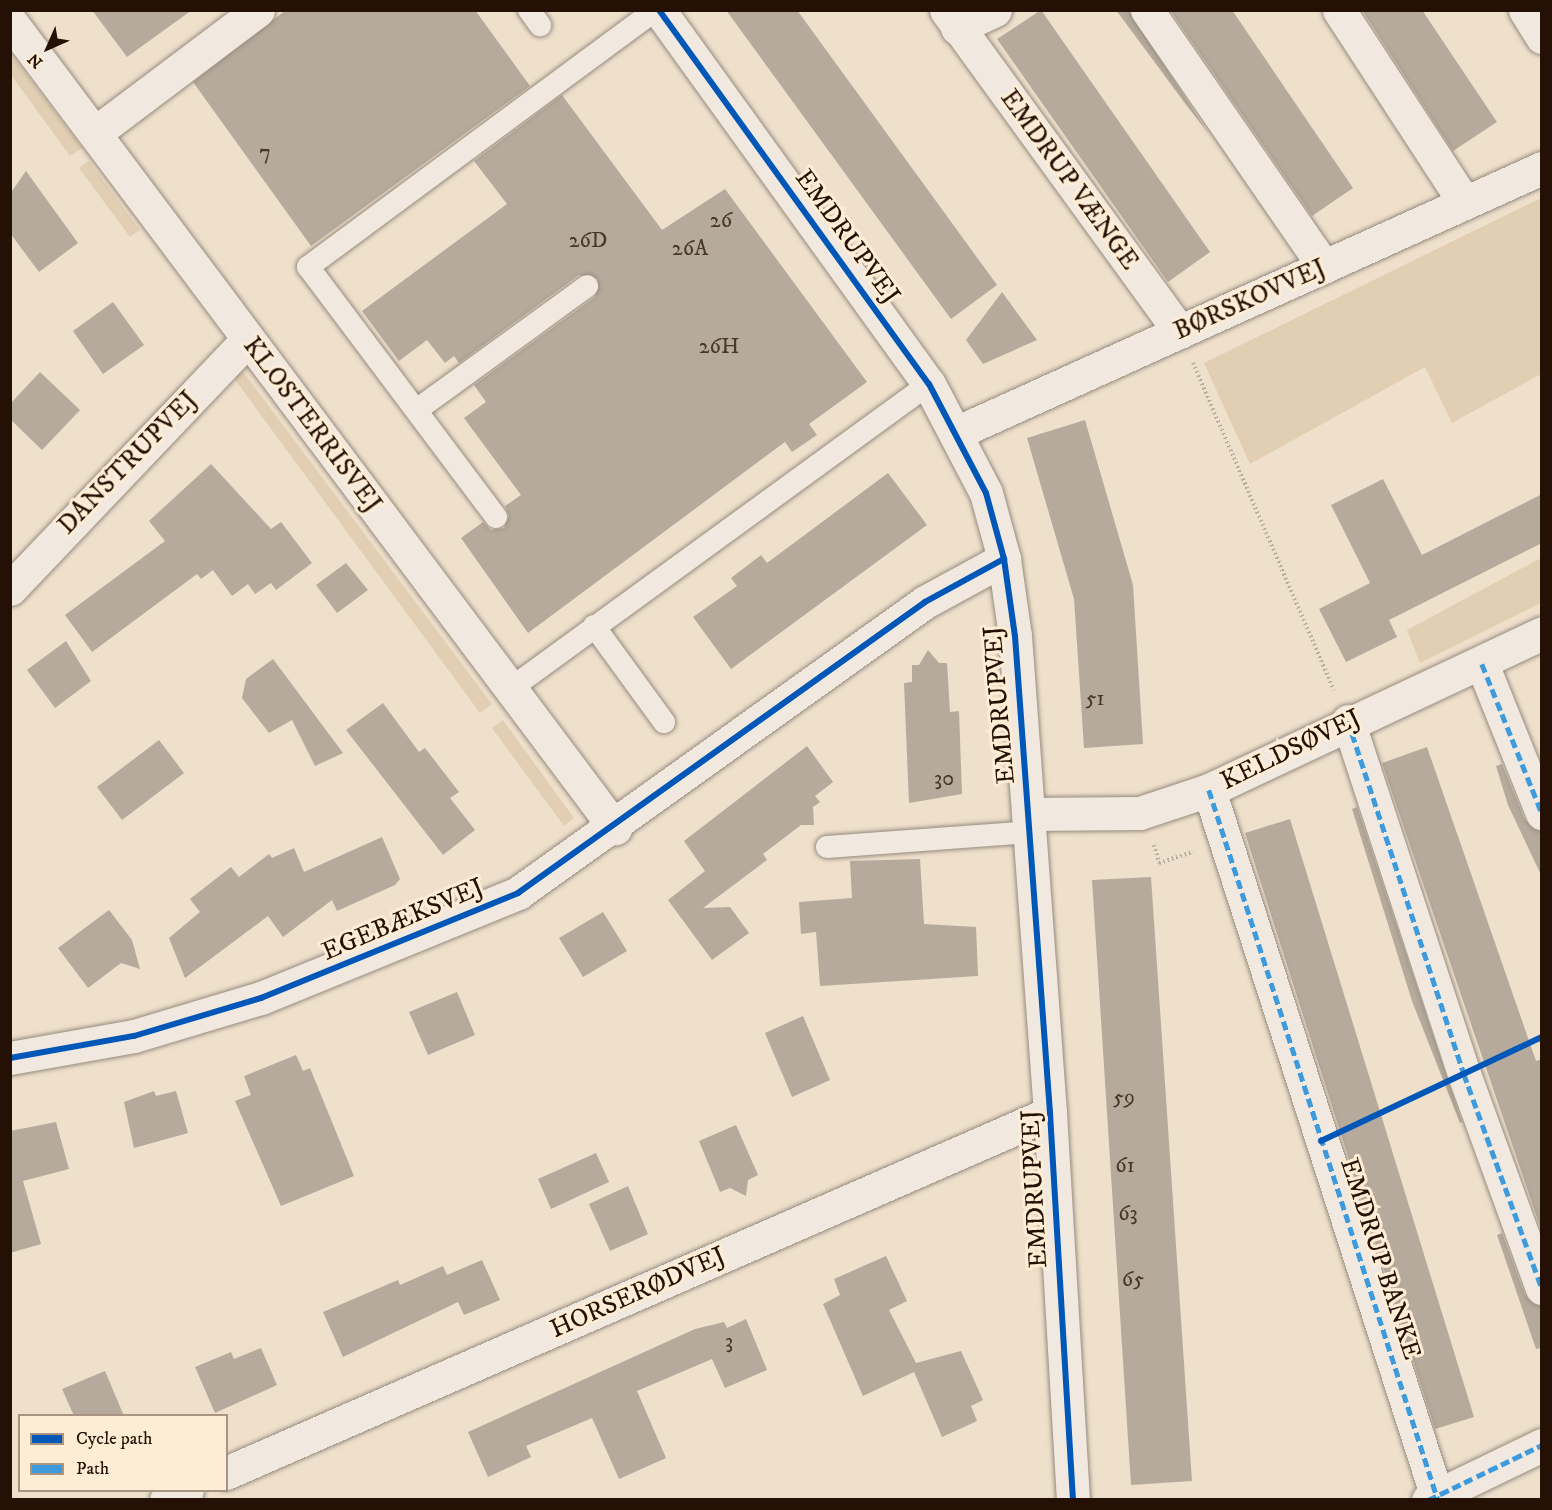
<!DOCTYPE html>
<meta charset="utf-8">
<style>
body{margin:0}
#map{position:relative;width:1552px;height:1510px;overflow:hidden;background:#efe0cc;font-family:"IM FELL DW Pica",serif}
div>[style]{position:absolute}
.green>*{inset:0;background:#e2ceb3}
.building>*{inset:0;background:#b5aa9c}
.path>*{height:4px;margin-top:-2px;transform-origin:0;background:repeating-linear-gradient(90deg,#b3a99e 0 1.5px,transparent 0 4.5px)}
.roads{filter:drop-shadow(0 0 2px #968b7e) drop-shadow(0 0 2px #968b7e)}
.lane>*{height:22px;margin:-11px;padding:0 11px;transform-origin:11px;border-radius:11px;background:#f1e9df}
.street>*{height:33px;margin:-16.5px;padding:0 16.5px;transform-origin:16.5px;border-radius:16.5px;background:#f1e9df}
.secondary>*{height:33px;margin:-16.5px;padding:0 16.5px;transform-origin:16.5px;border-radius:16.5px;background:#f1e9df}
.quiet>*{height:4.5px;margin-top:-2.25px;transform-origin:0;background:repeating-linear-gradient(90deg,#3c9add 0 9px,transparent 0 13.5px)}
.cycleway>*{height:6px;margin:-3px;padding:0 3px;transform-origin:3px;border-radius:3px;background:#0057b8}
span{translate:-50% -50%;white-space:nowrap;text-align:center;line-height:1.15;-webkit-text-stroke:6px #feedd5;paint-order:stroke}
.number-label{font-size:22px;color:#48362a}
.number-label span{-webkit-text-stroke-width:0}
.street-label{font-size:26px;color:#241004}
.frame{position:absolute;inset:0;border:12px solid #241004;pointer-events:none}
.legend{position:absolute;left:18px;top:1414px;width:210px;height:78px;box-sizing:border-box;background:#feedd5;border:2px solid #a79581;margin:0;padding:8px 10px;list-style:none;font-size:18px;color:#241004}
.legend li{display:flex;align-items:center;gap:12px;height:30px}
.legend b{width:30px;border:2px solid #a79581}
.north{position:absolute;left:18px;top:18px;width:60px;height:60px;-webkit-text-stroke:4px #feedd5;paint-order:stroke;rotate:225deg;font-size:16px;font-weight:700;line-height:24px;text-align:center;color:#241004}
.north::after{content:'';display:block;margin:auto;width:21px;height:27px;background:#241004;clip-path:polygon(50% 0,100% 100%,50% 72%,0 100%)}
</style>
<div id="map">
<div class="green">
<div style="clip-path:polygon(10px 53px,82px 148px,70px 156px,11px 75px)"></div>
<div style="clip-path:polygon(89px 161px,140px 230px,130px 237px,79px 168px)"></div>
<div style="clip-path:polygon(1541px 198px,1541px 374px,1452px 423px,1425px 367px,1250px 464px,1204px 363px)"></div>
<div style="clip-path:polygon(230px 373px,244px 373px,492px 704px,480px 713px)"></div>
<div style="clip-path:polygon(1541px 558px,1541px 603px,1420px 663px,1407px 630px)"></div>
<div style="clip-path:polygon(503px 720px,574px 818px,564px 826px,492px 728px)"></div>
</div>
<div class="building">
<div style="clip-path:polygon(92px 10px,192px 10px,127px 57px)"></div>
<div style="clip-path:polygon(286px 10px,475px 10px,530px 86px,311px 246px,193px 82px)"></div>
<div style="clip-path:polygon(726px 10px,797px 10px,997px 285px,951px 319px)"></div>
<div style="clip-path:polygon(1041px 10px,1210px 252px,1168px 282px,997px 39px)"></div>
<div style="clip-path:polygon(1116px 10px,1128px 10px,1209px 134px,1184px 102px)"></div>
<div style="clip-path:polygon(1170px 10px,1232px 10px,1353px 188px,1312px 216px)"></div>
<div style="clip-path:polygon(1362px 10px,1422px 10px,1497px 122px,1453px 151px)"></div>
<div style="clip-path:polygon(562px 95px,662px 230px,725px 189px,867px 382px,809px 424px,817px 435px,792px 452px,785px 442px,528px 633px,461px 538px,483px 522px,491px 530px,504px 528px,509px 516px,505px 506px,521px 495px,464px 418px,486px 402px,474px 385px,595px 297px,598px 279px,579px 275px,459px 363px,454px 356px,445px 363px,427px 340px,399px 361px,362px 311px,507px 204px,474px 161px)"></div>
<div style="clip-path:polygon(26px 171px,78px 243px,39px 272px,10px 233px,10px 194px)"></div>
<div style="clip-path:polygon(1002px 292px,1037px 340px,983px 364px,966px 340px)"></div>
<div style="clip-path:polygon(113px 302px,144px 345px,103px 374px,73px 331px)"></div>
<div style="clip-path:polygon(40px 372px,80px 410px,42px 450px,10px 419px,10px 404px)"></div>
<div style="clip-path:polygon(1085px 420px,1133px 585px,1143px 744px,1084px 748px,1074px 599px,1027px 438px)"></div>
<div style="clip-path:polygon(211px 464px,271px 529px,281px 522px,312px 563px,276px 590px,271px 583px,255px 594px,248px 584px,232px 596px,213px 570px,201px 579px,197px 574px,92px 652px,65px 615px,165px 541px,149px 521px)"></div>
<div style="clip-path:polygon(888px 473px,927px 525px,731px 669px,693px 617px,737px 586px,731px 578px,761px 555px,767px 563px)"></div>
<div style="clip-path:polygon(1383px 479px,1422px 555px,1542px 494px,1542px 543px,1389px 620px,1397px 637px,1346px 662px,1319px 609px,1370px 583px,1331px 505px)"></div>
<div style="clip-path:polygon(346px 563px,368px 590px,337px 613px,316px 585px)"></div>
<div style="clip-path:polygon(66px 641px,91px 681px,55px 708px,27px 670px)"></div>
<div style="clip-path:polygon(928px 650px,939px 663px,947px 663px,950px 712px,959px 711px,962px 794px,909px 803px,904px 683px,912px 682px,912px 665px,919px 665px)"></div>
<div style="clip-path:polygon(273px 659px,288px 679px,343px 753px,315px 766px,292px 720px,269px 733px,242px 698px,246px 679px)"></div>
<div style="clip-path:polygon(383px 703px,419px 752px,425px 748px,459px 792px,450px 798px,475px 830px,443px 855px,346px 730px)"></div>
<div style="clip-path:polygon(159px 740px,184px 773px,122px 820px,97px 787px)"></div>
<div style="clip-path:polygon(807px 746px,833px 782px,815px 796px,820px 802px,813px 807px,814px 825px,801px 825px,763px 854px,767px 860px,703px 908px,730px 907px,749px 933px,712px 960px,668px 900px,705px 871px,684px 841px)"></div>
<div style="clip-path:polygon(1427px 747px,1536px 1061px,1542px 1059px,1542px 1232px,1382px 763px)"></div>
<div style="clip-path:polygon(1502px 764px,1525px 820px,1542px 831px,1542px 877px,1508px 805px,1496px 766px)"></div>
<div style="clip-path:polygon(1357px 807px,1462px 1122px,1460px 1123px,1412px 1001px,1352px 809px)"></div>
<div style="clip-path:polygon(1290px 819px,1474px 1417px,1435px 1429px,1245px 833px)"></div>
<div style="clip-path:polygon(382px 837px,400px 879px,395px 885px,337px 911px,332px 900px,283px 937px,268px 916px,185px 978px,169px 938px,200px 912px,190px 899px,231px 867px,239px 877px,269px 854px,272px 858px,294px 848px,304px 872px)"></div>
<div style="clip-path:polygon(920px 859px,924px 924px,976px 927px,978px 976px,820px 986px,816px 932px,801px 934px,799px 902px,852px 898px,850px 861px)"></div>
<div style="clip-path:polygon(1151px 877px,1192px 1481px,1131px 1485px,1092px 880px)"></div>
<div style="clip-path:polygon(109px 910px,132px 940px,140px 969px,121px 963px,88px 988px,58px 948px)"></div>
<div style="clip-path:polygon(603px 912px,627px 951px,583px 977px,559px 938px)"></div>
<div style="clip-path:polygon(457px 992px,475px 1035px,428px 1055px,409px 1012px)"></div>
<div style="clip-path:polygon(803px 1016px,830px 1080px,792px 1097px,765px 1033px)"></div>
<div style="clip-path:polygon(296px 1055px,303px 1071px,310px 1068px,354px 1176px,281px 1206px,235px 1101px,251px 1095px,244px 1076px)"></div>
<div style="clip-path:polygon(154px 1091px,156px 1096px,176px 1091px,188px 1133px,134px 1148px,124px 1102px)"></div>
<div style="clip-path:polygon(56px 1122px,69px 1169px,23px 1181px,41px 1244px,10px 1253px,10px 1131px)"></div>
<div style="clip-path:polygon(736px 1125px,758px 1175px,748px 1180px,746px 1196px,730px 1188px,720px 1192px,699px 1141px)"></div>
<div style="clip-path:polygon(596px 1153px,609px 1182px,551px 1209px,538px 1179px)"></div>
<div style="clip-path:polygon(628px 1186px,648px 1234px,610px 1251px,589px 1204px)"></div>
<div style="clip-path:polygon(1502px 1233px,1525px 1295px,1542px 1306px,1542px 1348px,1536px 1349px,1497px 1235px)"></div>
<div style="clip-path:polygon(886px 1256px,907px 1301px,889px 1310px,916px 1363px,961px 1351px,983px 1400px,971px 1406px,977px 1421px,942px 1437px,914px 1372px,863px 1396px,823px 1304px,840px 1295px,834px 1279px)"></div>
<div style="clip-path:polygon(482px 1260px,500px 1300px,464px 1315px,458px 1302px,343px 1357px,323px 1312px,398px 1280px,400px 1285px,443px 1266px,447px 1275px)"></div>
<div style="clip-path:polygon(746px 1319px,767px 1370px,725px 1388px,712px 1359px,637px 1391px,666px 1458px,619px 1479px,592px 1418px,526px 1446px,531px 1457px,488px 1477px,468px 1432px,695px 1329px,724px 1322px,727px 1328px)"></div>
<div style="clip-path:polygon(261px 1348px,277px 1385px,215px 1413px,195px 1367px,231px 1352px,234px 1359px)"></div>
<div style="clip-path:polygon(105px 1371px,124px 1416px,74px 1416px,62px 1389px)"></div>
</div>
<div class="path">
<div style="left:1193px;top:363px;width:356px;rotate:66.7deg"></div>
<div style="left:1154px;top:845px;width:19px;rotate:74deg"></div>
<div style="left:1159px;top:863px;width:36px;rotate:-18deg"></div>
</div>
<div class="roads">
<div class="lane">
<div style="left:529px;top:10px;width:19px;rotate:54deg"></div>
<div style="left:418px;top:409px;width:209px;rotate:-36deg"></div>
<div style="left:496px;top:517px;width:313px;rotate:-126.9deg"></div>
<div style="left:308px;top:267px;width:432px;rotate:-36.5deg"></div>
<div style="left:594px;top:626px;width:119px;rotate:53.9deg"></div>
<div style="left:510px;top:689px;width:518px;rotate:-36.05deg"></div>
<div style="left:827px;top:847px;width:203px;rotate:-4.2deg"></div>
</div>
<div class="street">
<div style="left:946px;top:10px;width:398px;rotate:54deg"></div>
<div style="left:1147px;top:10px;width:312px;rotate:55.4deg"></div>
<div style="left:1339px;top:10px;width:229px;rotate:56.9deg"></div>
<div style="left:1525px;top:10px;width:32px;rotate:58deg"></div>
<div style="left:10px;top:21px;width:1009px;rotate:53.14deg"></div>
<div style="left:957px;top:28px;width:42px;rotate:-25.3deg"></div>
<div style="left:95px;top:133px;width:204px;rotate:-37deg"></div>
<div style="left:958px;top:432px;width:641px;rotate:-24.33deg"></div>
<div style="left:10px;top:589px;width:345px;rotate:-46.4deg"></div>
<div style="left:1482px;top:664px;width:161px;rotate:68.1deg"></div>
<div style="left:1348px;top:721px;width:372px;rotate:71.8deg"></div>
<div style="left:1464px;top:1074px;width:228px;rotate:70deg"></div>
<div style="left:1209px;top:790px;width:746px;rotate:72.12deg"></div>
<div style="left:1028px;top:814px;width:112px;rotate:-0.5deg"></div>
<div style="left:1140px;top:813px;width:73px;rotate:-18.4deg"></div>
<div style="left:1209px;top:790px;width:368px;rotate:-25.2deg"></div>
<div style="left:10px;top:1058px;width:126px;rotate:-10.1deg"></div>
<div style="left:134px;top:1036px;width:133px;rotate:-16.7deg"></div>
<div style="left:261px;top:998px;width:278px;rotate:-22.2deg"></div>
<div style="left:518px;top:893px;width:500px;rotate:-35.56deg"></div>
<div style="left:925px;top:602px;width:90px;rotate:-28.6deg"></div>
<div style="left:226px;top:1473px;width:899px;rotate:-23.6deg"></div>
<div style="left:166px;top:1500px;width:23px;rotate:-25deg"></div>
<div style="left:1428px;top:1500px;width:127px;rotate:-25.8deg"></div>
</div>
<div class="secondary">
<div style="left:659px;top:10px;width:461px;rotate:54.2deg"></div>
<div style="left:929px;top:384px;width:123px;rotate:62.4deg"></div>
<div style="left:986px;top:493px;width:68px;rotate:74.7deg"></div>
<div style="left:1004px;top:559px;width:78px;rotate:81.9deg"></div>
<div style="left:1015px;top:636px;width:478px;rotate:85.8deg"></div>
<div style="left:1050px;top:1113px;width:388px;rotate:86.6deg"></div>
</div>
</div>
<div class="quiet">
<div style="left:1482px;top:664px;width:161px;rotate:68.1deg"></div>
<div style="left:1348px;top:721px;width:372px;rotate:71.8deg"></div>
<div style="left:1464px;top:1074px;width:228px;rotate:70deg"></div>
<div style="left:1209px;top:790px;width:746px;rotate:72.12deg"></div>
<div style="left:1428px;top:1500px;width:127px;rotate:-25.8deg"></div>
</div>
<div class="cycleway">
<div style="left:659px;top:10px;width:461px;rotate:54.2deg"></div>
<div style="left:929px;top:384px;width:123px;rotate:62.4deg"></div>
<div style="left:986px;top:493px;width:68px;rotate:74.7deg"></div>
<div style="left:1004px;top:559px;width:78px;rotate:81.9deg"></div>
<div style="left:1015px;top:636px;width:478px;rotate:85.8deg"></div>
<div style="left:1050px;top:1113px;width:388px;rotate:86.6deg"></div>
<div style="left:10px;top:1058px;width:126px;rotate:-10.1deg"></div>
<div style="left:134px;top:1036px;width:133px;rotate:-16.7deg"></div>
<div style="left:261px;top:998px;width:278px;rotate:-22.2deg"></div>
<div style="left:518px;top:893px;width:500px;rotate:-35.56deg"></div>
<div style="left:925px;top:602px;width:90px;rotate:-28.6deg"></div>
<div style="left:1321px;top:1141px;width:244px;rotate:-25.2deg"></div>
</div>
<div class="number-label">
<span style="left:265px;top:153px">7</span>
<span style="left:721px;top:221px">26</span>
<span style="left:588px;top:241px">26D</span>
<span style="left:690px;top:249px">26A</span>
<span style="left:719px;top:347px">26H</span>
<span style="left:1095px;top:699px">51</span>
<span style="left:944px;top:779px">30</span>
<span style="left:1124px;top:1098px">59</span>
<span style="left:1125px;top:1166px">61</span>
<span style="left:1128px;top:1214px">63</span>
<span style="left:1133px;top:1280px">65</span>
<span style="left:729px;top:1342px">3</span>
</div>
<div class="street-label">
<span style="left:1069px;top:180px;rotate:54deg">EMDRUP VÆNGE</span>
<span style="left:847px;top:237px;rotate:54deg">EMDRUPVEJ</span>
<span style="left:1250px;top:300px;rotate:-24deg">BØRSKOVVEJ</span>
<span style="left:312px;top:425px;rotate:53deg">KLOSTERRISVEJ</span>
<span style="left:128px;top:463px;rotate:-46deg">DANSTRUPVEJ</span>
<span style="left:1000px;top:705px;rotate:-95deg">EMDRUPVEJ</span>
<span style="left:1291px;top:750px;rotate:-26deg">KELDSØVEJ</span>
<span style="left:403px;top:920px;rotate:-23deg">EGEBÆKSVEJ</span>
<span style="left:1035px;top:1189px;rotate:-93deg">EMDRUPVEJ</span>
<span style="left:1380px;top:1259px;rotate:72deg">EMDRUP BANKE</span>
<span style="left:638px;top:1293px;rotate:-24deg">HORSERØDVEJ</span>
</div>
<div class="frame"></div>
<ul class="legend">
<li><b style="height:8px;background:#0057b8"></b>Cycle path</li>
<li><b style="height:8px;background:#3c9add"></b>Path</li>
</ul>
<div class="north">N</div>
</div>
